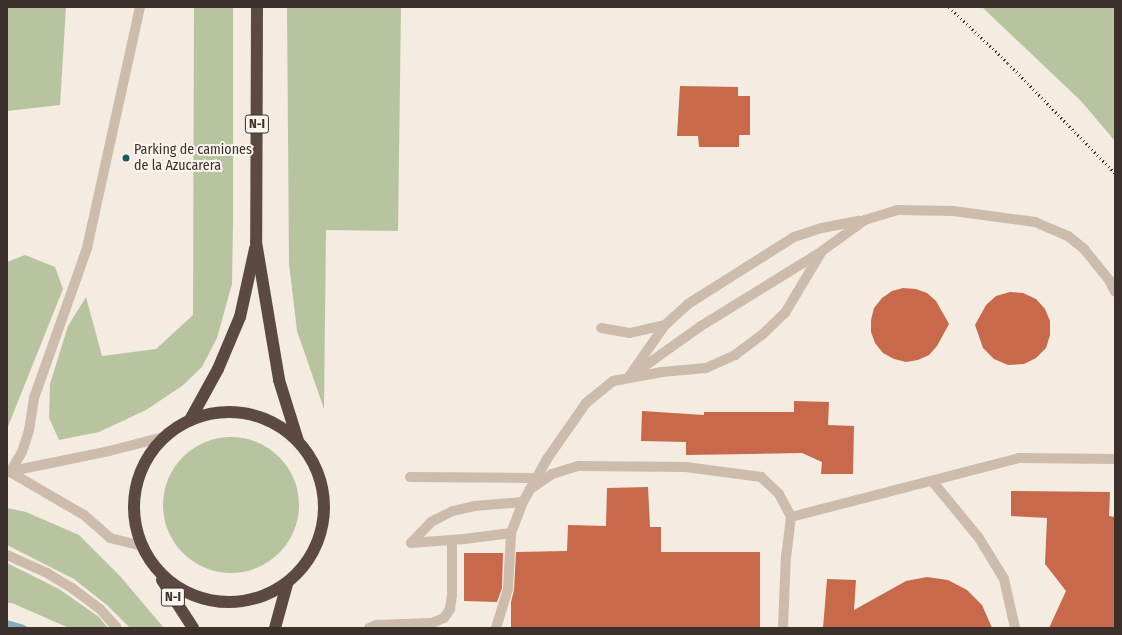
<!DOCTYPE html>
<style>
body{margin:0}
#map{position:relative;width:1122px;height:635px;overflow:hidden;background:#f4ebe1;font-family:"Fira Sans Condensed",sans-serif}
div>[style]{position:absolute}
.green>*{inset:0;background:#b8c4a0}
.round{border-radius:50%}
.water>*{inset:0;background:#7fb0b2}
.building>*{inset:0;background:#c8694b}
.minor>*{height:10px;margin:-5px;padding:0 5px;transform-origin:5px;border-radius:5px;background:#cdbbac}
.highway>*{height:12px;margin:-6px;padding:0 6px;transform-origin:6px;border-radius:6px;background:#5c4a42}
.highway>.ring{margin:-6px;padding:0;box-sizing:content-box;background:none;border:12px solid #5c4a42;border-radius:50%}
.rail>*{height:3px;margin-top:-1.5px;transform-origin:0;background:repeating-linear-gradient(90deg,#3b302b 0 1px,transparent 0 4px)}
.dots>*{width:11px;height:11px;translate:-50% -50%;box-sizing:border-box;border:2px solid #fbf5ee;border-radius:50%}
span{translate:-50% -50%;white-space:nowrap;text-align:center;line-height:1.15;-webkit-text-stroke:4px #fbf5ee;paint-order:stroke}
.shield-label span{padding:1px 3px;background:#fbf5ee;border:1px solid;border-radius:3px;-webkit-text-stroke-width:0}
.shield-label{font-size:13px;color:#3b302b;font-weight:700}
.poi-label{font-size:14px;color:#3b302b}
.left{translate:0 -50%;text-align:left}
.frame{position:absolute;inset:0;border:8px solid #3b302b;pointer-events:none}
</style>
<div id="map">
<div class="green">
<div style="clip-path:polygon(7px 7px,66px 7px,60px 105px,7px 111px)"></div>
<div style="clip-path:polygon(194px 7px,233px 7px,233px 224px,232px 284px,217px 338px,202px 367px,182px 386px,146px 410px,99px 432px,59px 440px,49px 418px,50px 384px,68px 326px,86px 297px,102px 356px,156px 349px,193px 315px)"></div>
<div style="clip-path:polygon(287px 7px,401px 7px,398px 231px,326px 230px,324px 409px,297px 331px,289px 264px)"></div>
<div style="clip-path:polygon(982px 7px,1115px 7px,1115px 141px,1081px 101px)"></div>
<div style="clip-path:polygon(25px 255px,55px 267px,63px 289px,7px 429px,7px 262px)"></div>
<div class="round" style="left:163px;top:437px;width:136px;height:136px"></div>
<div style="clip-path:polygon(7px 508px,26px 512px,79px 535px,120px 576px,164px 628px,130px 628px,108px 606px,74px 579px,7px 545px)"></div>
<div style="clip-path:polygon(7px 563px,59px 589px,99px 617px,108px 628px,69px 628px,12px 603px,7px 603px)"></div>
</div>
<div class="water">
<div style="clip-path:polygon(7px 620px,24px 625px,29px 628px,7px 628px)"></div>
</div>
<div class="building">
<div style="clip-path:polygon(680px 86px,738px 87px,738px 96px,750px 96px,750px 135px,739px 135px,739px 147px,699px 147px,698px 136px,677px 136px)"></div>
<div style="clip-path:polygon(903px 288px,916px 289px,927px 293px,936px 301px,949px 324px,937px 346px,929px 355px,918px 360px,906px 362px,894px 359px,883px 353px,875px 343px,871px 332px,871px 320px,874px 308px,882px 298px,892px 291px)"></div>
<div style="clip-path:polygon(1010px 292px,1023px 293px,1036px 299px,1045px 309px,1050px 321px,1050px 335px,1046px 348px,1036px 358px,1024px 364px,1008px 365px,994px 359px,983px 348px,975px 325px,986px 305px,996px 296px)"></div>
<div style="clip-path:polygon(794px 401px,829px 402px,828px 425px,854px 426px,853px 474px,821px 474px,822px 462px,802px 453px,686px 455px,686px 442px,641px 441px,642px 411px,704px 415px,704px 412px,794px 412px)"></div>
<div style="clip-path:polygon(648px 487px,650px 527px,661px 527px,661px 552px,760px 552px,760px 628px,511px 628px,511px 602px,514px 590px,516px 552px,567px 551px,568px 525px,606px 526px,607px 488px)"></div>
<div style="clip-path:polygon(1011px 491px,1110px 492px,1109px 516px,1115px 517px,1115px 628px,1049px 628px,1066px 591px,1045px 564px,1047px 518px,1011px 516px)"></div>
<div style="clip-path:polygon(464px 553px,503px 553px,502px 588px,497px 602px,464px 601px)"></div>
<div style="clip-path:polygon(927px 577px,948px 580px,967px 590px,982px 605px,992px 628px,823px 628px,827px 579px,856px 580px,854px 610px,906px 581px)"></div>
</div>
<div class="minor">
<div style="left:601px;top:328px;width:29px;rotate:10deg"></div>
<div style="left:630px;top:333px;width:36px;rotate:-13deg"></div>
<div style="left:635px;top:373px;width:81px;rotate:-35.5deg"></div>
<div style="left:701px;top:326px;width:139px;rotate:-31.7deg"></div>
<div style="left:628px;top:378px;width:65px;rotate:-55.1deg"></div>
<div style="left:665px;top:325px;width:31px;rotate:-42deg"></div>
<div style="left:688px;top:304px;width:125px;rotate:-32.3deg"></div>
<div style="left:794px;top:237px;width:29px;rotate:-18deg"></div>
<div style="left:822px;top:228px;width:38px;rotate:-11deg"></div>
<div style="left:7px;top:472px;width:104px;rotate:-11.6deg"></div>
<div style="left:109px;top:451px;width:57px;rotate:-14.3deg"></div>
<div style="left:10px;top:472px;width:23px;rotate:-59deg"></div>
<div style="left:22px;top:452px;width:23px;rotate:-72deg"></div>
<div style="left:29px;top:430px;width:32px;rotate:-81deg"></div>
<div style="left:34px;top:398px;width:159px;rotate:-70.5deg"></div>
<div style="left:87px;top:248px;width:247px;rotate:-77.6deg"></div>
<div style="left:10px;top:472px;width:86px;rotate:30.2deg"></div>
<div style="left:84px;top:515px;width:35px;rotate:41deg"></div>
<div style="left:110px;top:538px;width:33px;rotate:14deg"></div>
<div style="left:410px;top:477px;width:125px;rotate:0.5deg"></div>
<div style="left:933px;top:482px;width:72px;rotate:50.6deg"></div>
<div style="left:979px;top:538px;width:48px;rotate:58.6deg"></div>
<div style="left:1004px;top:579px;width:50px;rotate:77.3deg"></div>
<div style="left:530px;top:489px;width:27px;rotate:-34deg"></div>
<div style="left:552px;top:474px;width:28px;rotate:-17deg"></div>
<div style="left:579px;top:466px;width:107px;rotate:0.5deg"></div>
<div style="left:686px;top:467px;width:76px;rotate:7.6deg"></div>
<div style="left:761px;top:477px;width:25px;rotate:43deg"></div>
<div style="left:779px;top:494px;width:26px;rotate:62deg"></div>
<div style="left:791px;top:517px;width:38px;rotate:97deg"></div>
<div style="left:786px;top:555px;width:73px;rotate:92.4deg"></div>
<div style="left:791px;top:517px;width:236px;rotate:-14.5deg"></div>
<div style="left:1019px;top:458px;width:96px;rotate:0.6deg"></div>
<div style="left:411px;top:543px;width:29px;rotate:-46deg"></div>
<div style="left:431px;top:522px;width:25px;rotate:-27deg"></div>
<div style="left:453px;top:511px;width:22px;rotate:-13deg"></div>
<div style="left:474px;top:506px;width:49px;rotate:-4.7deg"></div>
<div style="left:411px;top:543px;width:53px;rotate:-4.3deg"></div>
<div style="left:464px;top:539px;width:47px;rotate:-7.3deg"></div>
<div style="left:7px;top:555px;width:44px;rotate:24.2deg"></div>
<div style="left:47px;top:573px;width:29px;rotate:31deg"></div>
<div style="left:72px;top:588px;width:35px;rotate:37deg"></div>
<div style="left:100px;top:609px;width:25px;rotate:48deg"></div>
<div style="left:369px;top:628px;width:8px;rotate:-23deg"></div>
<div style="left:376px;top:625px;width:56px;rotate:-2deg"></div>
<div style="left:432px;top:623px;width:13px;rotate:-23deg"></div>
<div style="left:444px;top:618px;width:11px;rotate:-56deg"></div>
<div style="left:450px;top:609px;width:14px;rotate:-82deg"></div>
<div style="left:452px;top:595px;width:55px;rotate:-90deg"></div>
<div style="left:496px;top:628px;width:41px;rotate:-72.9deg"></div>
<div style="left:508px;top:589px;width:56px;rotate:-86.9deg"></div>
<div style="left:511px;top:533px;width:33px;rotate:-69deg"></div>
<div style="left:523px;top:502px;width:49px;rotate:-60.8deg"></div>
<div style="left:547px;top:459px;width:68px;rotate:-55.1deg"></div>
<div style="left:586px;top:403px;width:35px;rotate:-39deg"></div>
<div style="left:613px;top:381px;width:50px;rotate:-10.4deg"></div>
<div style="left:662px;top:372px;width:44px;rotate:-5.2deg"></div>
<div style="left:706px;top:368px;width:32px;rotate:-24deg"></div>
<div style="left:735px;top:355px;width:34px;rotate:-37deg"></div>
<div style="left:762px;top:335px;width:32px;rotate:-44deg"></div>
<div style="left:785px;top:313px;width:72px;rotate:-59.2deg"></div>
<div style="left:822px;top:251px;width:53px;rotate:-35.8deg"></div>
<div style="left:865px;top:220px;width:34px;rotate:-17deg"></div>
<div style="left:898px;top:210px;width:55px;rotate:1deg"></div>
<div style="left:953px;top:211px;width:83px;rotate:7.6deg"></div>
<div style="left:1035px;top:222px;width:36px;rotate:23deg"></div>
<div style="left:1068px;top:236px;width:21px;rotate:39deg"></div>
<div style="left:1084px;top:249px;width:40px;rotate:51deg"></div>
<div style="left:1109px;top:280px;width:13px;rotate:63deg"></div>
</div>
<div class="highway">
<div style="left:257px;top:7px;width:235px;rotate:90.2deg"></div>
<div style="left:256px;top:242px;width:140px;rotate:80.5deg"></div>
<div style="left:279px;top:380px;width:64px;rotate:72.7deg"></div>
<div class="ring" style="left:134px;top:412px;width:178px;height:178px"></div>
<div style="left:190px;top:420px;width:58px;rotate:-61.2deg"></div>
<div style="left:218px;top:369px;width:56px;rotate:-67.1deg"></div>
<div style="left:240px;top:317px;width:70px;rotate:-77.6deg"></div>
<div style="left:162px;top:580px;width:57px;rotate:57.1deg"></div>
<div style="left:275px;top:628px;width:46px;rotate:-74.7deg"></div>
</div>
<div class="rail">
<div style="left:949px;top:7px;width:81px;rotate:43.5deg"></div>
<div style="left:1008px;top:63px;width:153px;rotate:45.8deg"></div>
</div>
<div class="dots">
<div style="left:126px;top:158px;background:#1f5a5e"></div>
</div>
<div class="shield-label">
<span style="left:257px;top:124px">N-I</span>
<span style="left:173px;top:597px">N-I</span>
</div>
<div class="poi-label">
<span class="left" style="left:134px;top:158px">Parking de camiones<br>de la Azucarera</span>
</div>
<div class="frame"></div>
</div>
